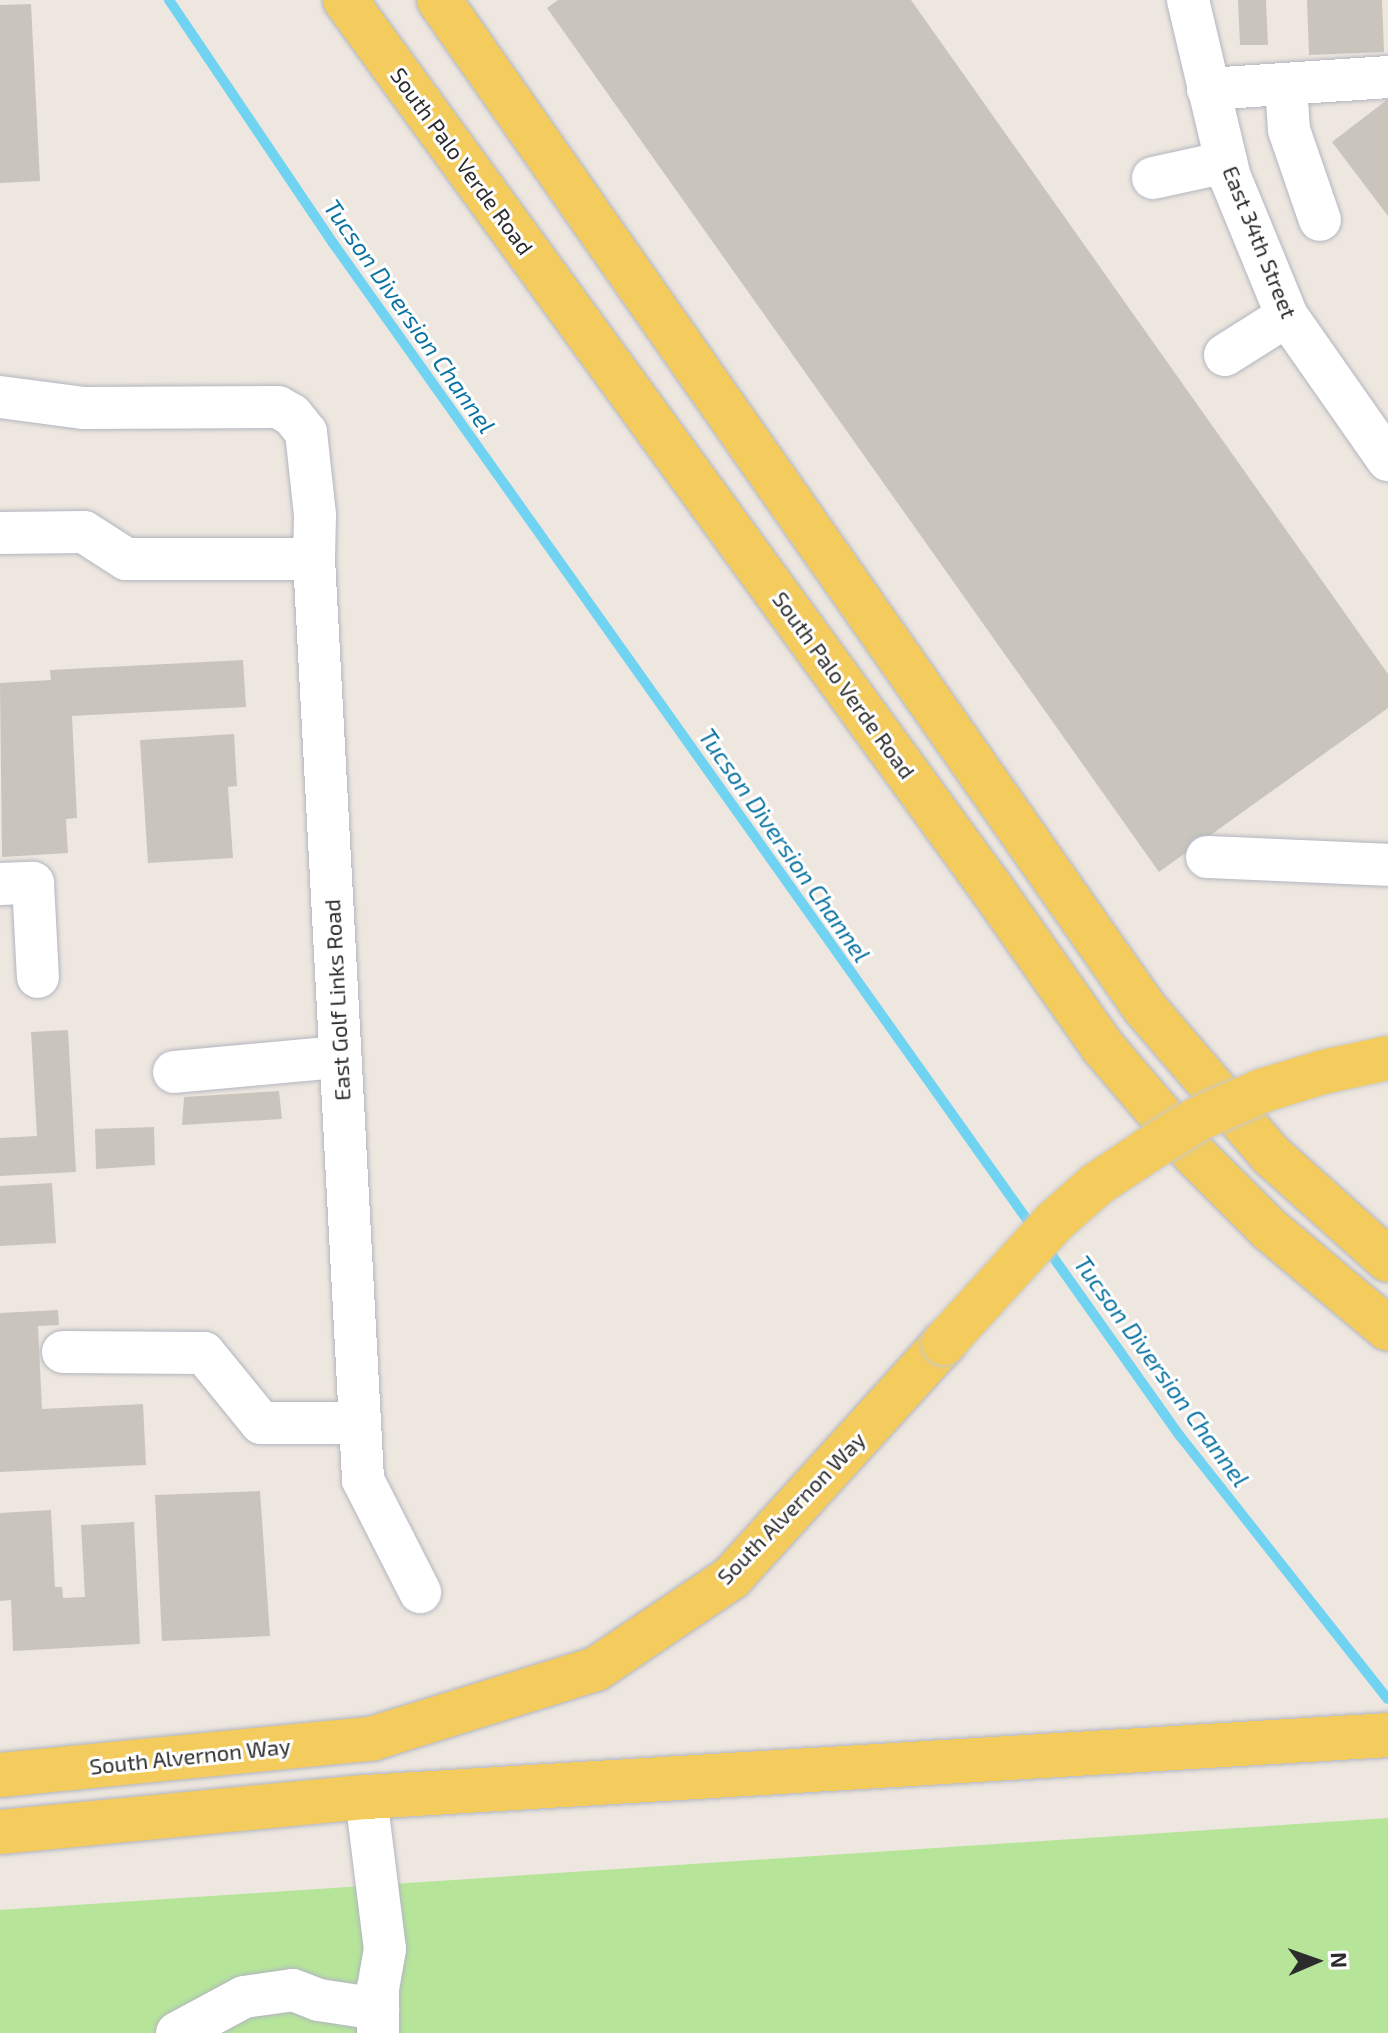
<!DOCTYPE html>
<style>
body{margin:0}
#map{position:relative;width:1388px;height:2033px;overflow:hidden;background:#eee7df;font-family:"Exo 2",sans-serif}
div>[style]{position:absolute}
.green>*{inset:0;background:#b6e59a}
.stream>*{height:10px;margin:-5px;padding:0 5px;transform-origin:5px;border-radius:5px;background:#70d3f2}
.building>*{inset:0;background:#c9c5bd}
.roads{filter:drop-shadow(0 0 2px #b2b5c0) drop-shadow(0 0 2px #b2b5c0)}
.minor>*{height:42px;margin:-21px;padding:0 21px;transform-origin:21px;border-radius:21px;background:#fff}
.major>*{height:44px;margin:-22px;padding:0 22px;transform-origin:22px;border-radius:22px;background:#f4cc5e}
.bridges{filter:drop-shadow(0 0 2px #c8c8c8) drop-shadow(0 0 2px #c8c8c8)}
.major-bridge>*{height:44px;margin:-22px;padding:0 22px;transform-origin:22px;border-radius:22px;background:#f4cc5e}
span{translate:-50% -50%;white-space:nowrap;text-align:center;line-height:1.15;-webkit-text-stroke:6px #fff;paint-order:stroke}
.street-label{font-size:22px;color:#2c2c2c}
.water-label{font-size:24px;color:#0a73a2;font-style:italic}
.north{position:absolute;left:1276px;top:1921px;width:80px;height:80px;-webkit-text-stroke:6px #fff;paint-order:stroke;rotate:88deg;font-size:22px;font-weight:700;line-height:32px;text-align:center;color:#2c2c2c}
.north::after{content:'';display:block;margin:auto;width:28px;height:36px;background:#2c2c2c;clip-path:polygon(50% 0,100% 100%,50% 72%,0 100%)}
</style>
<div id="map">
<div class="green">
<div style="clip-path:polygon(1388px 1818px,1388px 2033px,0 2033px,0 1910px)"></div>
</div>
<div class="stream">
<div style="left:169px;top:0;width:293px;rotate:56deg"></div>
<div style="left:333px;top:243px;width:1208px;rotate:54.6deg"></div>
<div style="left:1046px;top:1247px;width:232px;rotate:54.7deg"></div>
<div style="left:1180px;top:1436px;width:335px;rotate:51.7deg"></div>
</div>
<div class="building">
<div style="clip-path:polygon(558px 0,911px 0,1388px 674px,1388px 708px,1159px 872px,547px 8px)"></div>
<div style="clip-path:polygon(1238px 0,1266px 0,1268px 45px,1240px 45px)"></div>
<div style="clip-path:polygon(1307px 0,1382px 0,1384px 52px,1309px 55px)"></div>
<div style="clip-path:polygon(31px 4px,40px 181px,0 183px,0 5px)"></div>
<div style="clip-path:polygon(1388px 99px,1388px 216px,1332px 142px)"></div>
<div style="clip-path:polygon(243px 660px,246px 707px,72px 716px,77px 818px,66px 819px,68px 853px,2px 857px,0 683px,51px 680px,50px 670px)"></div>
<div style="clip-path:polygon(234px 734px,237px 786px,228px 787px,233px 858px,148px 863px,140px 740px)"></div>
<div style="clip-path:polygon(68px 1030px,76px 1172px,0 1176px,0 1138px,37px 1136px,31px 1032px)"></div>
<div style="clip-path:polygon(279px 1091px,282px 1119px,182px 1125px,184px 1097px)"></div>
<div style="clip-path:polygon(154px 1127px,155px 1165px,96px 1169px,95px 1129px)"></div>
<div style="clip-path:polygon(52px 1183px,56px 1243px,0 1246px,0 1186px)"></div>
<div style="clip-path:polygon(58px 1310px,59px 1325px,38px 1326px,42px 1409px,143px 1404px,146px 1465px,0 1472px,0 1313px)"></div>
<div style="clip-path:polygon(260px 1491px,270px 1636px,162px 1641px,155px 1495px)"></div>
<div style="clip-path:polygon(51px 1510px,55px 1587px,62px 1587px,63px 1598px,85px 1597px,81px 1525px,134px 1522px,140px 1644px,13px 1651px,11px 1600px,0 1601px,0 1513px)"></div>
</div>
<div class="roads">
<div class="minor">
<div style="left:1188px;top:0;width:182px;rotate:76.7deg"></div>
<div style="left:1230px;top:177px;width:150px;rotate:67.7deg"></div>
<div style="left:1287px;top:316px;width:176px;rotate:55deg"></div>
<div style="left:1286px;top:84px;width:46px;rotate:86.3deg"></div>
<div style="left:1289px;top:130px;width:95px;rotate:71deg"></div>
<div style="left:1208px;top:89px;width:180px;rotate:-3.8deg"></div>
<div style="left:1153px;top:178px;width:75px;rotate:-12.4deg"></div>
<div style="left:1225px;top:355px;width:73px;rotate:-32.2deg"></div>
<div style="left:0;top:397px;width:85px;rotate:7.5deg"></div>
<div style="left:84px;top:408px;width:194px;rotate:-0.3deg"></div>
<div style="left:278px;top:407px;width:16px;rotate:30deg"></div>
<div style="left:292px;top:415px;width:22px;rotate:51deg"></div>
<div style="left:306px;top:432px;width:83px;rotate:83.8deg"></div>
<div style="left:315px;top:515px;width:44px;rotate:91.3deg"></div>
<div style="left:314px;top:559px;width:922px;rotate:86.95deg"></div>
<div style="left:363px;top:1480px;width:126px;rotate:63deg"></div>
<div style="left:0;top:533px;width:84px;rotate:-0.7deg"></div>
<div style="left:84px;top:532px;width:50px;rotate:32.7deg"></div>
<div style="left:126px;top:559px;width:188px"></div>
<div style="left:1207px;top:857px;width:181px;rotate:2.5deg"></div>
<div style="left:0;top:884px;width:33px;rotate:-2deg"></div>
<div style="left:33px;top:883px;width:94px;rotate:87deg"></div>
<div style="left:174px;top:1072px;width:167px;rotate:-5.2deg"></div>
<div style="left:63px;top:1352px;width:141px;rotate:0.4deg"></div>
<div style="left:204px;top:1353px;width:90px;rotate:50.8deg"></div>
<div style="left:261px;top:1423px;width:98px"></div>
<div style="left:366px;top:1797px;width:153px;rotate:82.9deg"></div>
<div style="left:385px;top:1949px;width:40px;rotate:100deg"></div>
<div style="left:378px;top:1988px;width:45px;rotate:90deg"></div>
<div style="left:177px;top:2033px;width:76px;rotate:-28.2deg"></div>
<div style="left:244px;top:1997px;width:49px;rotate:-8.1deg"></div>
<div style="left:293px;top:1990px;width:28px;rotate:21deg"></div>
<div style="left:319px;top:2000px;width:60px;rotate:8.7deg"></div>
</div>
<div class="major">
<div style="left:345px;top:0;width:1095px;rotate:53.96deg"></div>
<div style="left:989px;top:885px;width:197px;rotate:54.9deg"></div>
<div style="left:1102px;top:1046px;width:143px;rotate:49.5deg"></div>
<div style="left:1195px;top:1155px;width:105px;rotate:45deg"></div>
<div style="left:1269px;top:1229px;width:155px;rotate:40deg"></div>
<div style="left:439px;top:0;width:1229px;rotate:55deg"></div>
<div style="left:1144px;top:1007px;width:195px;rotate:49.4deg"></div>
<div style="left:1271px;top:1155px;width:157px;rotate:41.9deg"></div>
<div style="left:0;top:1775px;width:376px;rotate:-5.6deg"></div>
<div style="left:374px;top:1738px;width:232px;rotate:-17.3deg"></div>
<div style="left:596px;top:1669px;width:163px;rotate:-34deg"></div>
<div style="left:731px;top:1578px;width:317px;rotate:-47.8deg"></div>
<div style="left:0;top:1832px;width:368px;rotate:-5.5deg"></div>
<div style="left:366px;top:1797px;width:1024px;rotate:-3.47deg"></div>
</div>
</div>
<div class="bridges">
<div class="major-bridge">
<div style="left:944px;top:1343px;width:164px;rotate:-47.7deg"></div>
<div style="left:1054px;top:1222px;width:57px;rotate:-41.5deg"></div>
<div style="left:1097px;top:1184px;width:61px;rotate:-33.7deg"></div>
<div style="left:1148px;top:1150px;width:57px;rotate:-32deg"></div>
<div style="left:1196px;top:1120px;width:71px;rotate:-24deg"></div>
<div style="left:1261px;top:1091px;width:65px;rotate:-17deg"></div>
<div style="left:1323px;top:1072px;width:66px;rotate:-12.2deg"></div>
</div>
</div>
<div class="street-label">
<span style="left:462px;top:161px;rotate:54deg">South Palo Verde Road</span>
<span style="left:1260px;top:242px;rotate:68deg">East 34th Street</span>
<span style="left:844px;top:685px;rotate:54deg">South Palo Verde Road</span>
<span style="left:337px;top:1000px;rotate:-93deg">East Golf Links Road</span>
<span style="left:791px;top:1508px;rotate:-46deg">South Alvernon Way</span>
<span style="left:190px;top:1756px;rotate:-6deg">South Alvernon Way</span>
</div>
<div class="water-label">
<span style="left:410px;top:316px;rotate:55deg">Tucson Diversion Channel</span>
<span style="left:785px;top:845px;rotate:55deg">Tucson Diversion Channel</span>
<span style="left:1162px;top:1371px;rotate:54deg">Tucson Diversion Channel</span>
</div>
<div class="north">N</div>
</div>
